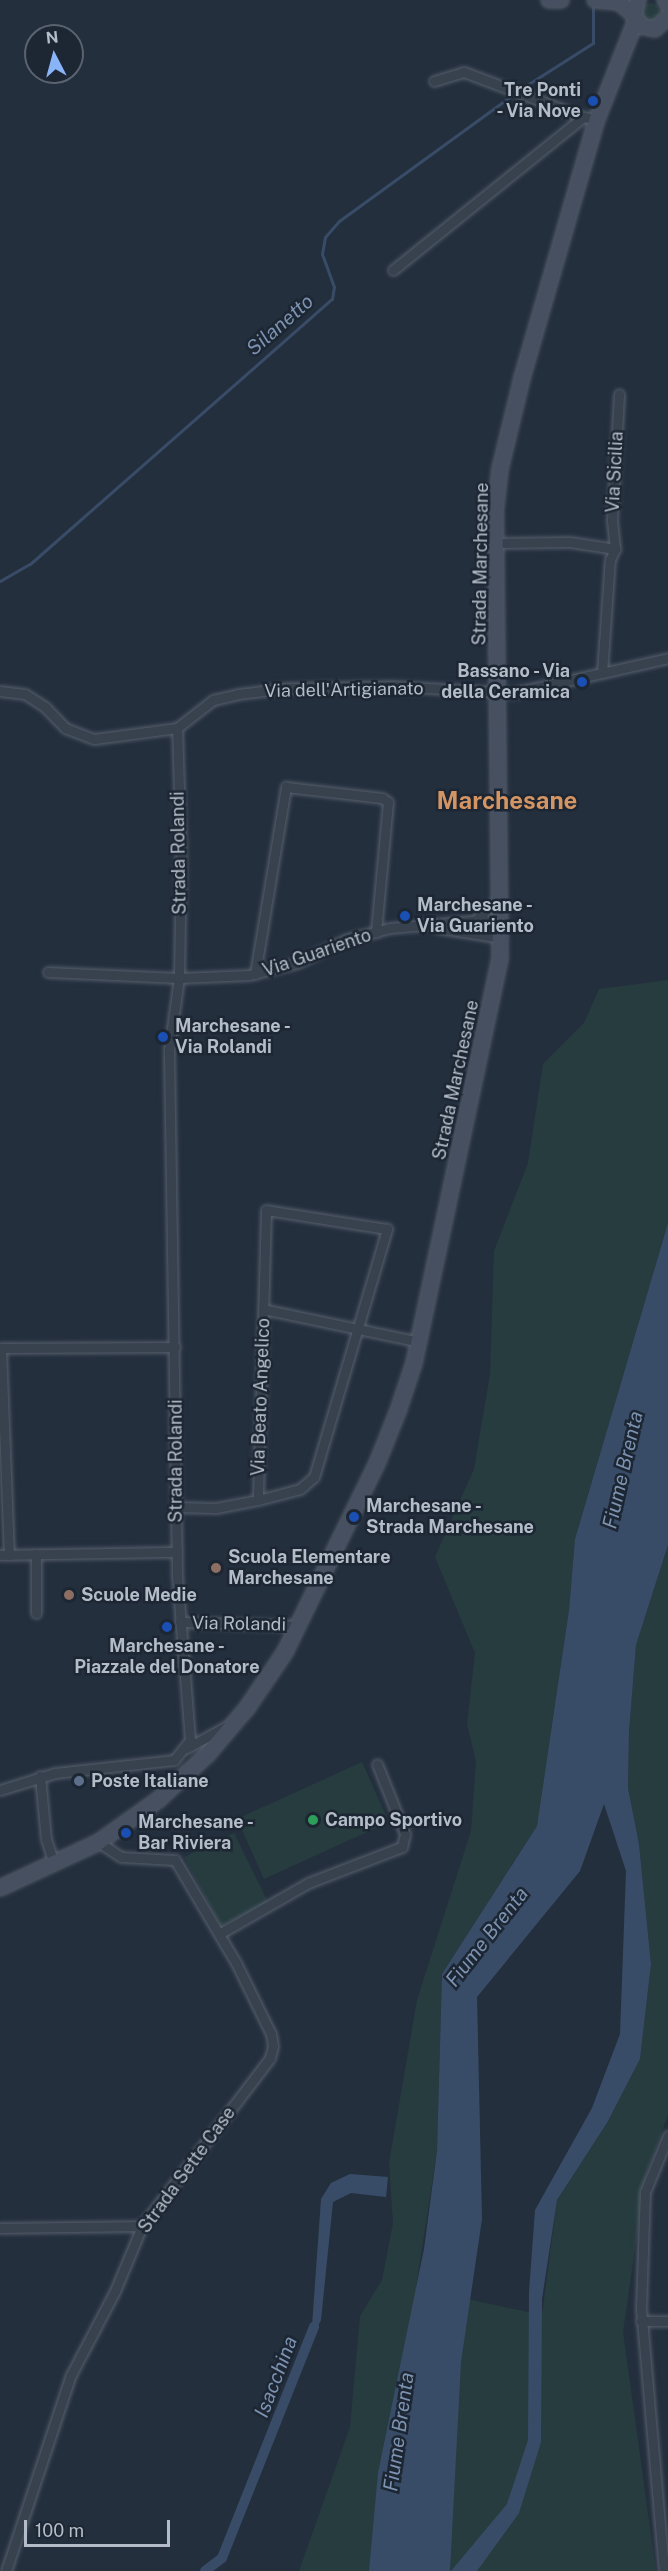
<!DOCTYPE html>
<style>
body{margin:0}
#map{position:relative;width:668px;height:2571px;overflow:hidden;background:#242f3e;font-family:"Public Sans",sans-serif}
div>[style]{position:absolute}
.green>*{inset:0;background:#263c3f}
.round{border-radius:50%}
.water>*{inset:0;background:#394c67}
.stream>*{height:3px;margin:-1.5px;padding:0 1.5px;transform-origin:1.5px;border-radius:1.5px;background:#394c67}
.canal>*{height:10px;margin:-5px;padding:0 5px;transform-origin:5px;border-radius:5px;background:#394c67}
.roads{filter:drop-shadow(0 0 2px #565f6c) drop-shadow(0 0 2px #565f6c)}
.street>*{height:9px;margin:-4.5px;padding:0 4.5px;transform-origin:4.5px;border-radius:4.5px;background:#38414e}
.secondary>*{height:14px;margin:-7px;padding:0 7px;transform-origin:7px;border-radius:7px;background:#465061}
.dots>*{width:16px;height:16px;translate:-50% -50%;box-sizing:border-box;border:3px solid #1d2633;border-radius:50%}
span{translate:-50% -50%;white-space:nowrap;text-align:center;line-height:1.15;-webkit-text-stroke:5px #1d2633;paint-order:stroke}
.poi-label{font-size:18px;color:#b4bcc9;font-weight:700}
.right{translate:-100% -50%;text-align:right}
.left{translate:0 -50%;text-align:left}
.street-label{font-size:18px;color:#b4bcc9}
.water-label{font-size:20px;color:#7c92b1;font-style:italic}
.district-label{font-size:24px;color:#d59563;font-weight:700}
.north{position:absolute;left:24px;top:24px;width:60px;height:60px;box-sizing:border-box;background:#1d2633;border:2px solid #59626f;border-radius:50%;rotate:354deg;font-size:16px;font-weight:700;line-height:24px;text-align:center;color:#b4bcc9}
.north::after{content:'';display:block;margin:auto;width:21px;height:27px;background:#8ab4f8;clip-path:polygon(50% 0,100% 100%,50% 72%,0 100%)}
.scale{position:absolute;left:24px;top:2520px;width:146px;height:27px;box-sizing:border-box;border:3px solid #b4bcc9;border-top:0;padding-left:8px;font-size:18px;line-height:21px;white-space:nowrap;color:#b4bcc9;-webkit-text-stroke:4px #1d2633;paint-order:stroke}
</style>
<div id="map">
<div class="green">
<div class="round" style="left:642px;top:3px;width:18px;height:18px"></div>
<div style="clip-path:polygon(668px 980px,668px 1223px,575px 1539px,569px 1610px,537px 1826px,442px 1974px,437px 2151px,416px 2288px,542px 2315px,557px 2200px,607px 2123px,640px 2059px,651px 1964px,639px 1844px,628px 1788px,629px 1732px,636px 1645px,668px 1545px,668px 2115px,646px 2174px,623px 2332px,656px 2571px,299px 2571px,350px 2427px,360px 2316px,382px 2280px,393px 2223px,389px 2163px,417px 2000px,471px 1831px,476px 1761px,467px 1724px,475px 1653px,435px 1557px,474px 1469px,490px 1374px,494px 1251px,528px 1163px,543px 1064px,584px 1023px,599px 989px)"></div>
<div style="clip-path:polygon(362px 1762px,389px 1822px,264px 1879px,237px 1819px)"></div>
<div style="clip-path:polygon(234px 1833px,268px 1902px,221px 1926px,184px 1857px)"></div>
</div>
<div class="water">
<div style="clip-path:polygon(668px 1223px,668px 1545px,636px 1645px,629px 1732px,628px 1788px,639px 1844px,651px 1964px,640px 2059px,607px 2123px,557px 2200px,542px 2299px,541px 2442px,519px 2513px,477px 2571px,451px 2571px,507px 2504px,528px 2440px,529px 2292px,535px 2210px,592px 2108px,620px 2034px,626px 1871px,604px 1804px,580px 1871px,477px 1997px,482px 2219px,461px 2362px,450px 2571px,369px 2571px,378px 2473px,424px 2249px,437px 2151px,442px 1974px,537px 1826px,569px 1610px,575px 1539px)"></div>
<div style="clip-path:polygon(350px 2174px,388px 2177px,386px 2197px,351px 2193px,333px 2202px,321px 2320px,311px 2340px,321px 2199px,331px 2183px)"></div>
</div>
<div class="stream">
<div style="left:519px;top:90px;width:88px;rotate:-32.4deg"></div>
<div style="left:593px;top:43px;width:35px;rotate:-90deg"></div>
<div style="left:0;top:581px;width:34px;rotate:-30deg"></div>
<div style="left:30px;top:564px;width:402px;rotate:-41.3deg"></div>
<div style="left:332px;top:299px;width:12px;rotate:-81deg"></div>
<div style="left:334px;top:287px;width:35px;rotate:-110deg"></div>
<div style="left:322px;top:254px;width:17px;rotate:-80deg"></div>
<div style="left:325px;top:237px;width:21px;rotate:-49deg"></div>
<div style="left:339px;top:221px;width:216px;rotate:-36deg"></div>
</div>
<div class="canal">
<div style="left:205px;top:2571px;width:21px;rotate:-37deg"></div>
<div style="left:222px;top:2558px;width:249px;rotate:-68.3deg"></div>
</div>
<div class="roads">
<div class="street">
<div style="left:434px;top:81px;width:31px;rotate:-17deg"></div>
<div style="left:464px;top:72px;width:127px;rotate:20.7deg"></div>
<div style="left:393px;top:270px;width:244px;rotate:-38.8deg"></div>
<div style="left:583px;top:117px;width:14px;rotate:8deg"></div>
<div style="left:495px;top:543px;width:75px;rotate:-0.8deg"></div>
<div style="left:570px;top:542px;width:46px;rotate:8.8deg"></div>
<div style="left:602px;top:673px;width:113px;rotate:-86deg"></div>
<div style="left:610px;top:560px;width:12px;rotate:-66deg"></div>
<div style="left:615px;top:549px;width:29px;rotate:-96deg"></div>
<div style="left:612px;top:520px;width:126px;rotate:-86.8deg"></div>
<div style="left:0;top:691px;width:25px;rotate:7deg"></div>
<div style="left:25px;top:694px;width:24px;rotate:33deg"></div>
<div style="left:45px;top:707px;width:29px;rotate:46deg"></div>
<div style="left:65px;top:728px;width:31px;rotate:21deg"></div>
<div style="left:94px;top:739px;width:84px;rotate:-7.5deg"></div>
<div style="left:177px;top:728px;width:46px;rotate:-37.9deg"></div>
<div style="left:213px;top:700px;width:26px;rotate:-13deg"></div>
<div style="left:238px;top:694px;width:50px;rotate:-6.8deg"></div>
<div style="left:288px;top:688px;width:104px;rotate:-1.1deg"></div>
<div style="left:392px;top:686px;width:121px;rotate:3.3deg"></div>
<div style="left:513px;top:693px;width:159px;rotate:-12.7deg"></div>
<div style="left:477px;top:919px;width:30px;rotate:-44deg"></div>
<div style="left:438px;top:928px;width:65px;rotate:8.9deg"></div>
<div style="left:48px;top:972px;width:131px;rotate:2.6deg"></div>
<div style="left:179px;top:978px;width:70px;rotate:-2.5deg"></div>
<div style="left:249px;top:975px;width:49px;rotate:-14deg"></div>
<div style="left:297px;top:963px;width:55px;rotate:-25.6deg"></div>
<div style="left:347px;top:939px;width:44px;rotate:-14.3deg"></div>
<div style="left:390px;top:928px;width:93px;rotate:-4.9deg"></div>
<div style="left:483px;top:920px;width:12px;rotate:9deg"></div>
<div style="left:495px;top:922px;width:9px;rotate:49deg"></div>
<div style="left:255px;top:974px;width:190px;rotate:-80.6deg"></div>
<div style="left:286px;top:787px;width:97px;rotate:6.5deg"></div>
<div style="left:382px;top:798px;width:7px;rotate:34deg"></div>
<div style="left:388px;top:802px;width:131px;rotate:95.3deg"></div>
<div style="left:263px;top:1309px;width:159px;rotate:11.9deg"></div>
<div style="left:0;top:1348px;width:175px;rotate:-0.3deg"></div>
<div style="left:1px;top:1348px;width:207px;rotate:87.8deg"></div>
<div style="left:176px;top:1507px;width:40px;rotate:1.4deg"></div>
<div style="left:216px;top:1508px;width:43px;rotate:-10.8deg"></div>
<div style="left:258px;top:1500px;width:43px;rotate:-14.7deg"></div>
<div style="left:300px;top:1489px;width:18px;rotate:-41deg"></div>
<div style="left:314px;top:1477px;width:259px;rotate:-73.6deg"></div>
<div style="left:387px;top:1229px;width:122px;rotate:-171.1deg"></div>
<div style="left:266px;top:1210px;width:290px;rotate:91.6deg"></div>
<div style="left:36px;top:1554px;width:59px;rotate:90deg"></div>
<div style="left:0;top:1555px;width:177px;rotate:-1deg"></div>
<div style="left:180px;top:1622px;width:118px;rotate:1.9deg"></div>
<div style="left:187px;top:1748px;width:46px;rotate:-28.8deg"></div>
<div style="left:40px;top:1776px;width:63px;rotate:84.6deg"></div>
<div style="left:46px;top:1839px;width:25px;rotate:72deg"></div>
<div style="left:0;top:1790px;width:58px;rotate:-17.2deg"></div>
<div style="left:55px;top:1773px;width:120px;rotate:-6.2deg"></div>
<div style="left:174px;top:1760px;width:26px;rotate:-51deg"></div>
<div style="left:190px;top:1740px;width:168px;rotate:-94.5deg"></div>
<div style="left:177px;top:1573px;width:523px;rotate:-90.88deg"></div>
<div style="left:169px;top:1050px;width:73px;rotate:-82.1deg"></div>
<div style="left:179px;top:978px;width:125px;rotate:-89.1deg"></div>
<div style="left:181px;top:853px;width:125px;rotate:-91.8deg"></div>
<div style="left:219px;top:1934px;width:103px;rotate:-29.8deg"></div>
<div style="left:308px;top:1883px;width:101px;rotate:-21deg"></div>
<div style="left:402px;top:1847px;width:13px;rotate:-77deg"></div>
<div style="left:405px;top:1834px;width:75px;rotate:-111.8deg"></div>
<div style="left:0;top:2228px;width:142px;rotate:-0.8deg"></div>
<div style="left:641px;top:2321px;width:27px"></div>
<div style="left:6px;top:2571px;width:206px;rotate:-71.7deg"></div>
<div style="left:71px;top:2375px;width:95px;rotate:-62.4deg"></div>
<div style="left:115px;top:2291px;width:70px;rotate:-67.4deg"></div>
<div style="left:142px;top:2226px;width:211px;rotate:-52.7deg"></div>
<div style="left:270px;top:2058px;width:12px;rotate:-76deg"></div>
<div style="left:273px;top:2046px;width:12px;rotate:-99deg"></div>
<div style="left:271px;top:2034px;width:79px;rotate:-116.2deg"></div>
<div style="left:236px;top:1963px;width:120px;rotate:-120.6deg"></div>
<div style="left:175px;top:1860px;width:54px;rotate:-176.8deg"></div>
<div style="left:121px;top:1857px;width:27px;rotate:-146deg"></div>
<div style="left:664px;top:2571px;width:262px;rotate:-95deg"></div>
<div style="left:641px;top:2310px;width:118px;rotate:-88.1deg"></div>
<div style="left:645px;top:2192px;width:61px;rotate:-67.7deg"></div>
</div>
<div class="secondary">
<div style="left:549px;top:0;width:12px"></div>
<div style="left:595px;top:0;width:24px;rotate:5deg"></div>
<div style="left:619px;top:2px;width:20px;rotate:41deg"></div>
<div style="left:638px;top:0;width:16px;rotate:105deg"></div>
<div style="left:634px;top:15px;width:13px;rotate:58deg"></div>
<div style="left:641px;top:26px;width:14px;rotate:12deg"></div>
<div style="left:655px;top:29px;width:18px;rotate:-43deg"></div>
<div style="left:665px;top:0;width:6px;rotate:59deg"></div>
<div style="left:0;top:1888px;width:109px;rotate:-24.9deg"></div>
<div style="left:99px;top:1842px;width:72px;rotate:-35.4deg"></div>
<div style="left:158px;top:1800px;width:67px;rotate:-42.6deg"></div>
<div style="left:207px;top:1755px;width:62px;rotate:-49.6deg"></div>
<div style="left:247px;top:1708px;width:68px;rotate:-55.8deg"></div>
<div style="left:285px;top:1652px;width:212px;rotate:-64deg"></div>
<div style="left:378px;top:1461px;width:54px;rotate:-68.2deg"></div>
<div style="left:398px;top:1411px;width:51px;rotate:-71.6deg"></div>
<div style="left:414px;top:1363px;width:413px;rotate:-78deg"></div>
<div style="left:500px;top:959px;width:446px;rotate:-90.6deg"></div>
<div style="left:495px;top:513px;width:44px;rotate:-83.5deg"></div>
<div style="left:500px;top:469px;width:94px;rotate:-76.4deg"></div>
<div style="left:522px;top:378px;width:270px;rotate:-73.9deg"></div>
<div style="left:597px;top:119px;width:106px;rotate:-68.5deg"></div>
</div>
</div>
<div class="dots">
<div style="left:593px;top:101px;background:#1a4fb4"></div>
<div style="left:582px;top:682px;background:#1a4fb4"></div>
<div style="left:405px;top:916px;background:#1a4fb4"></div>
<div style="left:163px;top:1037px;background:#1a4fb4"></div>
<div style="left:354px;top:1517px;background:#1a4fb4"></div>
<div style="left:216px;top:1568px;background:#8d6e63"></div>
<div style="left:69px;top:1595px;background:#8d6e63"></div>
<div style="left:167px;top:1627px;background:#1a4fb4"></div>
<div style="left:79px;top:1781px;background:#5c6f8a"></div>
<div style="left:313px;top:1820px;background:#2e9e5b"></div>
<div style="left:126px;top:1833px;background:#1a4fb4"></div>
</div>
<div class="poi-label">
<span class="right" style="left:581px;top:101px">Tre Ponti<br>- Via Nove</span>
<span class="right" style="left:570px;top:682px">Bassano - Via<br>della Ceramica</span>
<span class="left" style="left:417px;top:916px">Marchesane -<br>Via Guariento</span>
<span class="left" style="left:175px;top:1037px">Marchesane -<br>Via Rolandi</span>
<span class="left" style="left:366px;top:1517px">Marchesane -<br>Strada Marchesane</span>
<span class="left" style="left:228px;top:1568px">Scuola Elementare<br>Marchesane</span>
<span class="left" style="left:81px;top:1595px">Scuole Medie</span>
<span style="left:167px;top:1657px">Marchesane -<br>Piazzale del Donatore</span>
<span class="left" style="left:91px;top:1781px">Poste Italiane</span>
<span class="left" style="left:325px;top:1820px">Campo Sportivo</span>
<span class="left" style="left:138px;top:1833px">Marchesane -<br>Bar Riviera</span>
</div>
<div class="street-label">
<span style="left:615px;top:472px;rotate:-87deg">Via Sicilia</span>
<span style="left:481px;top:564px;rotate:-89deg">Strada Marchesane</span>
<span style="left:344px;top:690px;rotate:-1deg">Via dell'Artigianato</span>
<span style="left:179px;top:853px;rotate:-91deg">Strada Rolandi</span>
<span style="left:317px;top:953px;rotate:-19deg">Via Guariento</span>
<span style="left:456px;top:1080px;rotate:-78deg">Strada Marchesane</span>
<span style="left:261px;top:1397px;rotate:-88deg">Via Beato Angelico</span>
<span style="left:176px;top:1461px;rotate:-90deg">Strada Rolandi</span>
<span style="left:239px;top:1624px;rotate:1deg">Via Rolandi</span>
<span style="left:187px;top:2170px;rotate:-54deg">Strada Sette Case</span>
</div>
<div class="water-label">
<span style="left:280px;top:325px;rotate:-41deg">Silanetto</span>
<span style="left:623px;top:1470px;rotate:-77deg">Fiume Brenta</span>
<span style="left:487px;top:1937px;rotate:-52deg">Fiume Brenta</span>
<span style="left:276px;top:2377px;rotate:-69deg">Isacchina</span>
<span style="left:399px;top:2432px;rotate:-82deg">Fiume Brenta</span>
</div>
<div class="district-label">
<span style="left:507px;top:801px">Marchesane</span>
</div>
<div class="north">N</div>
<div class="scale">100 m</div>
</div>
